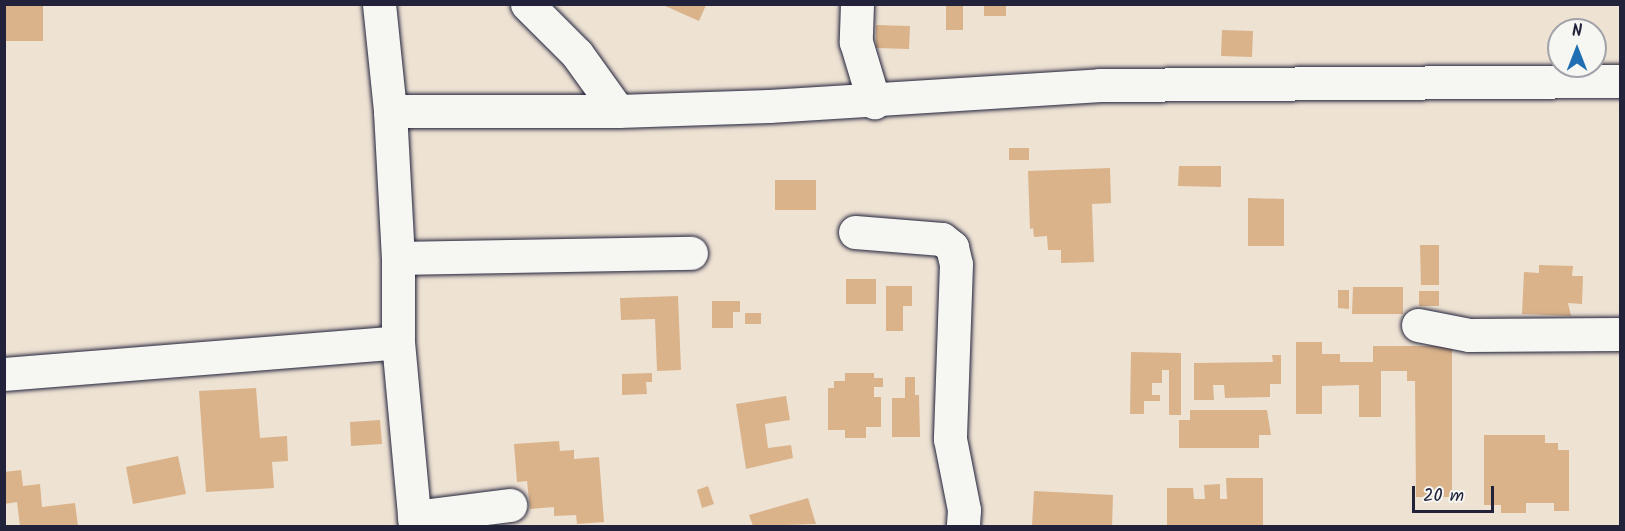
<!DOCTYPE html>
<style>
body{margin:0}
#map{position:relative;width:1625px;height:531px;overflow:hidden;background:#eee2d3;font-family:Kalam,sans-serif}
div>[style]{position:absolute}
.building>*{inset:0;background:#dab38b}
.roads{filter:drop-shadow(0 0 2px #22223b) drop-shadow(0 0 2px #22223b)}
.minor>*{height:33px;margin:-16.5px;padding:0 16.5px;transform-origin:16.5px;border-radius:16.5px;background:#f6f6f2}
span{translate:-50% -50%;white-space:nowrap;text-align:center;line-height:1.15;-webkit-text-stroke:6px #f6f6f2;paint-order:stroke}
.frame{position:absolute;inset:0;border:6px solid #22223b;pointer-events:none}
.north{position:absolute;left:1547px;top:18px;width:60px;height:60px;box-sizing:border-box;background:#f6f6f2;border:2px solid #a1a1a9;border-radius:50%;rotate:0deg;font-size:16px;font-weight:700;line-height:24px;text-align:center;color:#22223b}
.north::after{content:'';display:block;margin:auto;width:21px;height:27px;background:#1f6fb2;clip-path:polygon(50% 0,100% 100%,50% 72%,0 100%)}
.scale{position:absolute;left:1412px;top:486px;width:82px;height:27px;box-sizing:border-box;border:3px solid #22223b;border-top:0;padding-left:8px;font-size:18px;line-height:21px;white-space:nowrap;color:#22223b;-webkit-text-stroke:4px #f6f6f2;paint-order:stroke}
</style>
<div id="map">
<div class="building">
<div style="clip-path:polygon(4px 4px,43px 4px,43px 41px,4px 41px)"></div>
<div style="clip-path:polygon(946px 4px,963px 4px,963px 30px,946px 30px)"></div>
<div style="clip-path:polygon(663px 5px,706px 5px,699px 21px)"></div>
<div style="clip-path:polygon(984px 5px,1006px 5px,1006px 16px,984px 16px)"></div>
<div style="clip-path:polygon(876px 25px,910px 26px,909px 49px,876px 48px)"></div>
<div style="clip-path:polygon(1222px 30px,1253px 31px,1252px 57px,1221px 56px)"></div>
<div style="clip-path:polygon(1009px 148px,1029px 148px,1029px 160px,1009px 160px)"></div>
<div style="clip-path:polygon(1179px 166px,1221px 166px,1221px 187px,1178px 186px)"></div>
<div style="clip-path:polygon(1110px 168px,1111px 203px,1092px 204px,1094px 262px,1061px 263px,1061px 250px,1048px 250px,1047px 236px,1034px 237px,1033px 228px,1030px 229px,1028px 171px)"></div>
<div style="clip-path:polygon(775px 180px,816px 180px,816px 210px,775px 210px)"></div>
<div style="clip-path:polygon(1248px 198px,1284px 199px,1284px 246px,1248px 246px)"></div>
<div style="clip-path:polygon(1420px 245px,1439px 245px,1439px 285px,1421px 285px)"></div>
<div style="clip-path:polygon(1539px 265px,1573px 266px,1572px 276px,1583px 276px,1582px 304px,1568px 303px,1571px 316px,1522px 314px,1524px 272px,1539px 273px)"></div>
<div style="clip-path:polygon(846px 279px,876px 279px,876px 304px,846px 304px)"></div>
<div style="clip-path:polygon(886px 286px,912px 286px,912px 306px,903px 306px,903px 331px,886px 331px)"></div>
<div style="clip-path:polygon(1353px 287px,1403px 287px,1403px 314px,1352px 314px)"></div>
<div style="clip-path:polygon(1338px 290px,1349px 290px,1349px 309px,1338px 308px)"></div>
<div style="clip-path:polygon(1419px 291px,1439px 291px,1439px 306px,1419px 306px)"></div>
<div style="clip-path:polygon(678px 296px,681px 370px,657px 371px,655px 319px,621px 320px,620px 298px)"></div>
<div style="clip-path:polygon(712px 301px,740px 301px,740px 312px,733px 312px,733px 328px,712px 328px)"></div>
<div style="clip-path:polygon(745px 313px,761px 313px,761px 324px,745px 324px)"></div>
<div style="clip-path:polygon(1296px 342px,1322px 342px,1322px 354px,1340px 354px,1340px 362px,1373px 362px,1373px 346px,1452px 346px,1452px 497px,1416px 497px,1415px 381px,1407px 381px,1407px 371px,1381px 371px,1381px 417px,1359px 417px,1359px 385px,1322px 386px,1322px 414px,1296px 414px)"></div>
<div style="clip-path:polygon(1131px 352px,1181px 353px,1181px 415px,1169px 415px,1169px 370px,1162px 370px,1162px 383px,1152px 383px,1152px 395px,1160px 395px,1160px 401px,1144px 401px,1144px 414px,1130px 414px)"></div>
<div style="clip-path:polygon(1272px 355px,1281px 355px,1281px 384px,1270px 384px,1270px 397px,1225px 398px,1224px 385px,1213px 385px,1214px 400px,1194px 400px,1194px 363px,1273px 362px)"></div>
<div style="clip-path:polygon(652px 373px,652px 382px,646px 382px,647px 394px,622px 395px,622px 374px)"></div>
<div style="clip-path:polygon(845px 373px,874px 373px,874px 378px,883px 378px,883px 387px,874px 387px,874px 397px,881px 397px,881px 427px,866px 427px,866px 438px,845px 438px,845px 430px,828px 430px,828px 388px,834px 388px,834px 381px,845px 381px)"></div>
<div style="clip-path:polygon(905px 377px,915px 377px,915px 395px,919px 395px,920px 437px,892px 437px,892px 398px,905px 398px)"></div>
<div style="clip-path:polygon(256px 388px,260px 438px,287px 436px,288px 461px,272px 462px,274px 488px,206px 492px,199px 391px)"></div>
<div style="clip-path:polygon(786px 396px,790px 420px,765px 424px,768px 448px,791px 445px,793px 458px,746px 469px,736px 404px)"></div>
<div style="clip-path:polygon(1190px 410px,1267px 410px,1271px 435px,1259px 435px,1259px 448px,1179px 448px,1179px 420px,1190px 420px)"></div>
<div style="clip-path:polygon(380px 420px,382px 444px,351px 446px,350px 422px)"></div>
<div style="clip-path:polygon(1484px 435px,1545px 435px,1545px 443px,1558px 443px,1558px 450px,1569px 450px,1569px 511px,1554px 511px,1554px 503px,1526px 503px,1526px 513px,1501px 513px,1501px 505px,1484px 505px)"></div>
<div style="clip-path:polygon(559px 441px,560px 451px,574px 450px,574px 459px,599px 457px,604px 522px,577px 524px,576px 515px,554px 516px,554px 507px,530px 509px,527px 481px,517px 482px,514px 444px)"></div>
<div style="clip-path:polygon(178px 456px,186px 494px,133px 504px,126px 467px)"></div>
<div style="clip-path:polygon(21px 470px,23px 486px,40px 484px,42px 507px,75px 503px,78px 526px,20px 526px,17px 502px,4px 504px,4px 472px)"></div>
<div style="clip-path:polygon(1226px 478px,1263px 478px,1263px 526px,1167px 526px,1167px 488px,1193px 488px,1194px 499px,1205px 499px,1204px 485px,1220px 484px,1220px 499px,1227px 499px)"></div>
<div style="clip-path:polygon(708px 486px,714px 504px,702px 508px,697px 490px)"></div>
<div style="clip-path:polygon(1034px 491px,1113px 495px,1112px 526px,1032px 526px)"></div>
<div style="clip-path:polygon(808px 498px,816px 524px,753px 526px,749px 515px)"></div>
</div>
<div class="roads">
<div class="minor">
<div style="left:379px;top:4px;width:108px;rotate:84.1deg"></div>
<div style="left:390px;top:111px;width:147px;rotate:86.9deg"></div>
<div style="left:398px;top:258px;width:84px;rotate:90deg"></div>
<div style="left:398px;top:342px;width:185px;rotate:84.7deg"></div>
<div style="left:527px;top:4px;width:71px;rotate:45deg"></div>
<div style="left:577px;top:54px;width:70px;rotate:54.3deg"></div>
<div style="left:857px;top:4px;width:38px;rotate:92deg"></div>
<div style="left:856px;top:42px;width:63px;rotate:73.3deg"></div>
<div style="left:390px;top:111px;width:228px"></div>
<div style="left:618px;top:111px;width:151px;rotate:-1.9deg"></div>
<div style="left:769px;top:106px;width:332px;rotate:-3.6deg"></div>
<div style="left:1100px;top:85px;width:520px;rotate:-0.44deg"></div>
<div style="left:855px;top:232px;width:87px;rotate:4.6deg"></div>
<div style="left:942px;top:239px;width:13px;rotate:39deg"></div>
<div style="left:952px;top:247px;width:17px;rotate:77deg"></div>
<div style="left:956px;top:264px;width:175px;rotate:92deg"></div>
<div style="left:950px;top:439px;width:72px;rotate:78.8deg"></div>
<div style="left:964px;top:510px;width:16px;rotate:94deg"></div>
<div style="left:398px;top:258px;width:293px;rotate:-1deg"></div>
<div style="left:1418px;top:325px;width:52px;rotate:11.1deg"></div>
<div style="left:1469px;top:335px;width:151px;rotate:-0.4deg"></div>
<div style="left:4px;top:374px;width:395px;rotate:-4.6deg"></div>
<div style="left:414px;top:517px;width:97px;rotate:-7.1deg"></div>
</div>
</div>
<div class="frame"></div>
<div class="north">N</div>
<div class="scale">20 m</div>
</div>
